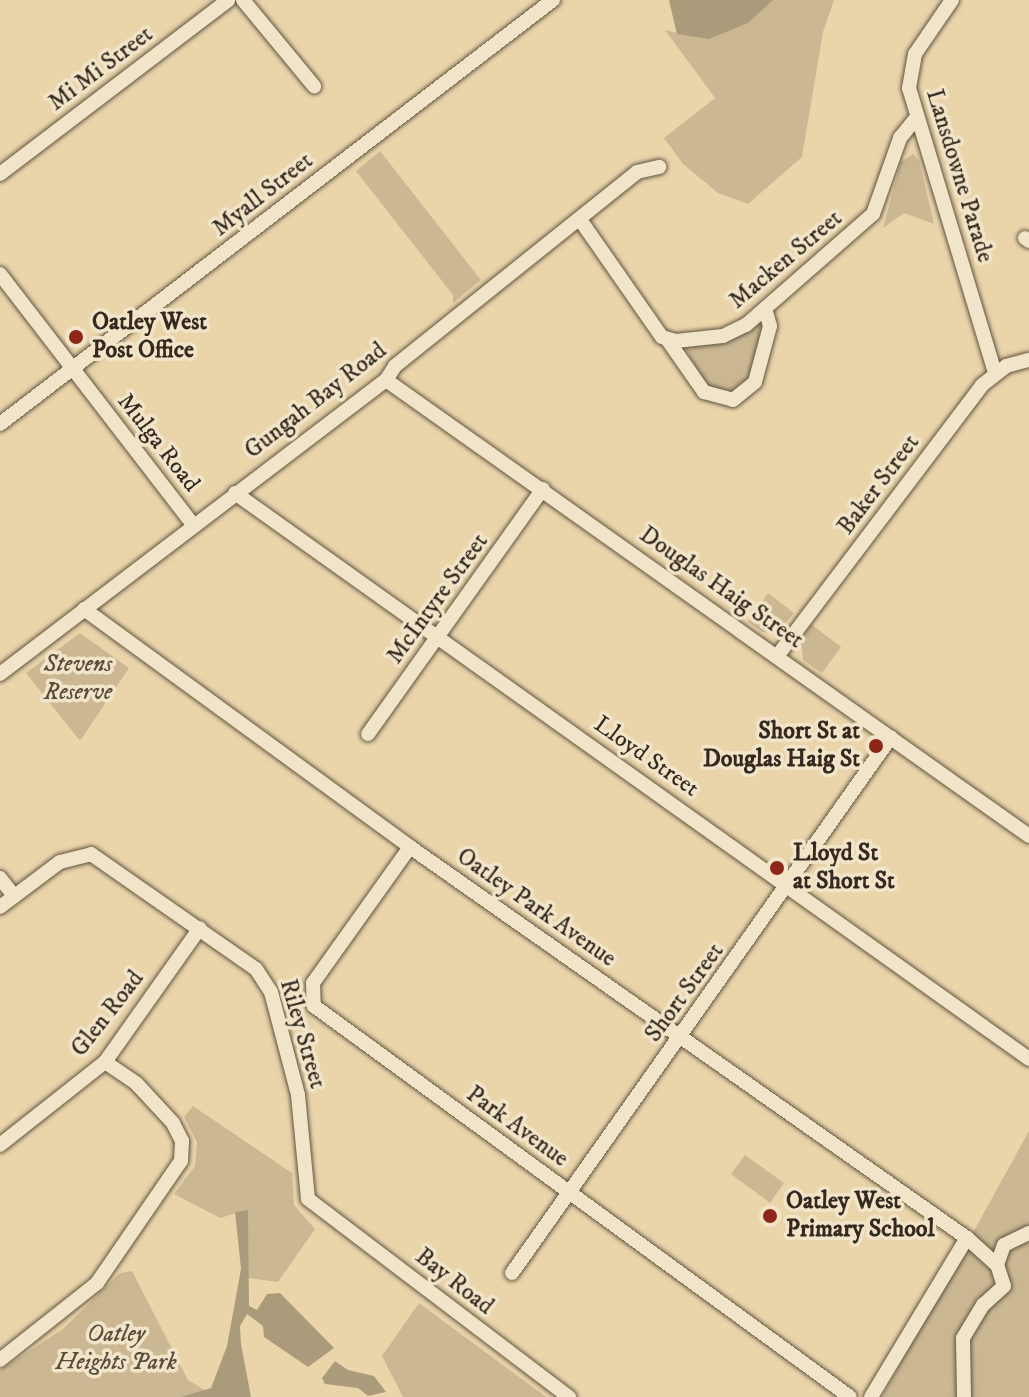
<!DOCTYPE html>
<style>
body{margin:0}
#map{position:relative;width:1029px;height:1397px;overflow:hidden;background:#ead5ab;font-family:"IM FELL DW Pica",serif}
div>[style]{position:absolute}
.green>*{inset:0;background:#cbb893}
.water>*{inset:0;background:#ac9b7b}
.roads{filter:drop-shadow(0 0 2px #615441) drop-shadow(0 0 2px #615441)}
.minor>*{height:14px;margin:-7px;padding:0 7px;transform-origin:7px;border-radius:7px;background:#f1e4c8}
.dots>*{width:22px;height:22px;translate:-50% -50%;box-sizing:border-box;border:4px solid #f1e4c8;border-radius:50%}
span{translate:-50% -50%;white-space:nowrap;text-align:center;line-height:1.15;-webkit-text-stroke:7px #f1e4c8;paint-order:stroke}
.street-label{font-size:24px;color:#33291e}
.poi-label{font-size:24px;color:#33291e;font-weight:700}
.left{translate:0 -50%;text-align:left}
.right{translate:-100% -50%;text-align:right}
.park-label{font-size:24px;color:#594d3b;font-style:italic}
</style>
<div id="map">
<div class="green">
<div style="clip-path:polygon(669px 0,834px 0,823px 32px,802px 157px,748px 204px,718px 193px,683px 164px,664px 138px,715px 98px,665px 30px,677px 33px)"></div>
<div style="clip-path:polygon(380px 151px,481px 280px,453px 303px,453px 295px,356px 171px)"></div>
<div style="clip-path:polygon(913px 154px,919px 160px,934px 224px,904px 213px,883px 228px,901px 162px)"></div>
<div style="clip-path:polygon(757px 324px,763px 326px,752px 375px,732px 395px,708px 388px,685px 347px)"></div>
<div style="clip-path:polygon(768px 593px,794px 613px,777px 633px,762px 632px,748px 622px)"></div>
<div style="clip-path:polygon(811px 624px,841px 647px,822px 673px,803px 660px,801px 641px)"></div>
<div style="clip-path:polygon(80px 633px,129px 668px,80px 741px,26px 673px)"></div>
<div style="clip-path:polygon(193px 1106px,292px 1173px,294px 1205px,315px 1229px,278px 1282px,248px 1278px,248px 1210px,220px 1218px,174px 1194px,195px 1166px,197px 1142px,184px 1117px)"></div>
<div style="clip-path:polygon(1029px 1131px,1029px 1397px,882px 1397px)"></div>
<div style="clip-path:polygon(745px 1155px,784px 1183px,770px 1203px,731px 1174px)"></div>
<div style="clip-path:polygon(132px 1271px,188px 1380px,216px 1397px,0 1397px,0 1370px,63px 1329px,120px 1273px)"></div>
<div style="clip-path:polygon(419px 1303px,546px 1397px,403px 1397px,382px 1356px)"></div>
</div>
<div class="water">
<div style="clip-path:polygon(669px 0,773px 0,748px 23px,709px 39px,677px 34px)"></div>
<div style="clip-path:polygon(248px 1210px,249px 1306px,257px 1310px,267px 1294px,280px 1293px,334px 1348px,308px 1367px,264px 1337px,263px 1326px,247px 1314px,240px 1326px,241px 1344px,251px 1397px,181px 1397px,211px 1388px,227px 1346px,241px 1269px,235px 1212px)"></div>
<div style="clip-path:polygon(335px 1361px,348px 1370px,374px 1376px,386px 1392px,368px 1396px,358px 1388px,325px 1384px,322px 1378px)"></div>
</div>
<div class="roads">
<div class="minor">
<div style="left:243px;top:0;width:112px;rotate:50.5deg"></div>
<div style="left:952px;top:0;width:65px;rotate:124.4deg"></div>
<div style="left:915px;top:54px;width:35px;rotate:100deg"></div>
<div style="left:909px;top:88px;width:297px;rotate:73.2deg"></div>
<div style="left:0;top:174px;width:287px;rotate:-37.3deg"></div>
<div style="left:581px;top:221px;width:141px;rotate:55.1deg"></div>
<div style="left:662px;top:337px;width:15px;rotate:16deg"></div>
<div style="left:676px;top:341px;width:47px;rotate:-6.1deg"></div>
<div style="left:723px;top:336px;width:25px;rotate:-26deg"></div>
<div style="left:746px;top:325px;width:169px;rotate:-41.2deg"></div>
<div style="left:873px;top:214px;width:81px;rotate:-70.4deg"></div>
<div style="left:900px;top:138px;width:27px;rotate:-51deg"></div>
<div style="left:1025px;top:238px;width:5px;rotate:37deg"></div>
<div style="left:0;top:274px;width:317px;rotate:52.4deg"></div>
<div style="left:667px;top:339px;width:65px;rotate:55.1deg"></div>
<div style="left:704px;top:392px;width:30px;rotate:15deg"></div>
<div style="left:733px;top:400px;width:28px;rotate:-39deg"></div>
<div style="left:755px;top:382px;width:58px;rotate:-75deg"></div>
<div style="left:770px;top:326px;width:18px;rotate:-106deg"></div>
<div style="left:386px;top:380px;width:788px;rotate:35.34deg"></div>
<div style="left:0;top:424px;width:697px;rotate:-37.48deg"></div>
<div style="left:235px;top:493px;width:975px;rotate:35.48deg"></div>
<div style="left:84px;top:609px;width:404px;rotate:36.1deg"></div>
<div style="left:410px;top:847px;width:681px;rotate:35.07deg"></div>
<div style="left:967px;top:1238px;width:40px;rotate:42deg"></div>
<div style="left:778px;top:655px;width:338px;rotate:-52.9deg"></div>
<div style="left:982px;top:385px;width:31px;rotate:-38deg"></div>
<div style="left:1006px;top:366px;width:24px;rotate:-15deg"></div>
<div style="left:0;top:674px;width:485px;rotate:-37.3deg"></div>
<div style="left:386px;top:380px;width:17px;rotate:-57deg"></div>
<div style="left:395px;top:366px;width:310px;rotate:-38.7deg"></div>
<div style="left:637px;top:172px;width:23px;rotate:-13deg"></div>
<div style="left:368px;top:734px;width:301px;rotate:-54.5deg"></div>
<div style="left:410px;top:847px;width:167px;rotate:125.5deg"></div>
<div style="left:313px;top:983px;width:23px;rotate:88deg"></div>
<div style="left:314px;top:1006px;width:663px;rotate:36.11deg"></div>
<div style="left:0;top:878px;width:23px;rotate:52deg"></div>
<div style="left:0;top:907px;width:75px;rotate:-36.9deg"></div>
<div style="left:60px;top:862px;width:32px;rotate:-14deg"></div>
<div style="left:91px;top:854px;width:201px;rotate:34.9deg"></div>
<div style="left:256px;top:969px;width:27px;rotate:57deg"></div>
<div style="left:271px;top:992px;width:106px;rotate:75.3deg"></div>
<div style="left:298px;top:1095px;width:104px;rotate:84.5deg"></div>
<div style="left:308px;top:1199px;width:328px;rotate:37.2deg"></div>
<div style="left:0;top:1145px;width:134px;rotate:-38.3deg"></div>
<div style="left:105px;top:1062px;width:164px;rotate:-54.7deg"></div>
<div style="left:512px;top:1273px;width:656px;rotate:-54.74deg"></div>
<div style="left:0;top:1360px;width:124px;rotate:-38.4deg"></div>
<div style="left:97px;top:1283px;width:148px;rotate:-55.5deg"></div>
<div style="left:181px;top:1161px;width:20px;rotate:-87deg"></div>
<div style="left:182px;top:1141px;width:20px;rotate:-117deg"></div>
<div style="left:173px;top:1123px;width:54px;rotate:-132.8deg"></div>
<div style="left:136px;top:1083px;width:37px;rotate:-146deg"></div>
<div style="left:871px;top:1397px;width:186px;rotate:-58.9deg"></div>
<div style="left:964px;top:1397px;width:59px;rotate:-91deg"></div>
<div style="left:963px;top:1338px;width:39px;rotate:-59deg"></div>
<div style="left:983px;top:1305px;width:28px;rotate:-42deg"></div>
<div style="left:1004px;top:1286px;width:22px;rotate:-108deg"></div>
<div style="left:997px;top:1265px;width:21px;rotate:-71deg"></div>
<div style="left:1004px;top:1245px;width:28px;rotate:-26deg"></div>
</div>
</div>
<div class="dots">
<div style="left:76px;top:337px;background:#8f2418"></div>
<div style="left:876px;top:746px;background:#8f2418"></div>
<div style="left:777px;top:868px;background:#8f2418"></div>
<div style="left:770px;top:1216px;background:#8f2418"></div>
</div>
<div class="street-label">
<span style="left:101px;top:69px;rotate:-37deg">Mi Mi Street</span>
<span style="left:959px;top:176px;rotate:73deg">Lansdowne Parade</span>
<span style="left:263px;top:195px;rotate:-38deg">Myall Street</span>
<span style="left:786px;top:260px;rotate:-40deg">Macken Street</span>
<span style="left:316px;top:401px;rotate:-38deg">Gungah Bay Road</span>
<span style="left:158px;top:443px;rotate:52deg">Mulga Road</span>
<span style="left:879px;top:485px;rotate:-53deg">Baker Street</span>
<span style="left:721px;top:588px;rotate:35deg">Douglas Haig Street</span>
<span style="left:438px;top:599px;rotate:-54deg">McIntyre Street</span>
<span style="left:646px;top:757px;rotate:35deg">Lloyd Street</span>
<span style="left:536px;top:908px;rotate:35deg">Oatley Park Avenue</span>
<span style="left:685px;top:993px;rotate:-54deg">Short Street</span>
<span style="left:108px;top:1014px;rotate:-52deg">Glen Road</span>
<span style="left:302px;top:1034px;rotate:74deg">Riley Street</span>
<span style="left:517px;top:1127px;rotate:36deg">Park Avenue</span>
<span style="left:454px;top:1282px;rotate:38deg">Bay Road</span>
</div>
<div class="poi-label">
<span class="left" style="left:92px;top:337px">Oatley West<br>Post Office</span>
<span class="right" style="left:860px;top:746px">Short St at<br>Douglas Haig St</span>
<span class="left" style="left:793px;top:868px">Lloyd St<br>at Short St</span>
<span class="left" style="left:786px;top:1216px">Oatley West<br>Primary School</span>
</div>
<div class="park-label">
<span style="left:78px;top:679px">Stevens<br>Reserve</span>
<span style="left:116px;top:1349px">Oatley<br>Heights Park</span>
</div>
</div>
